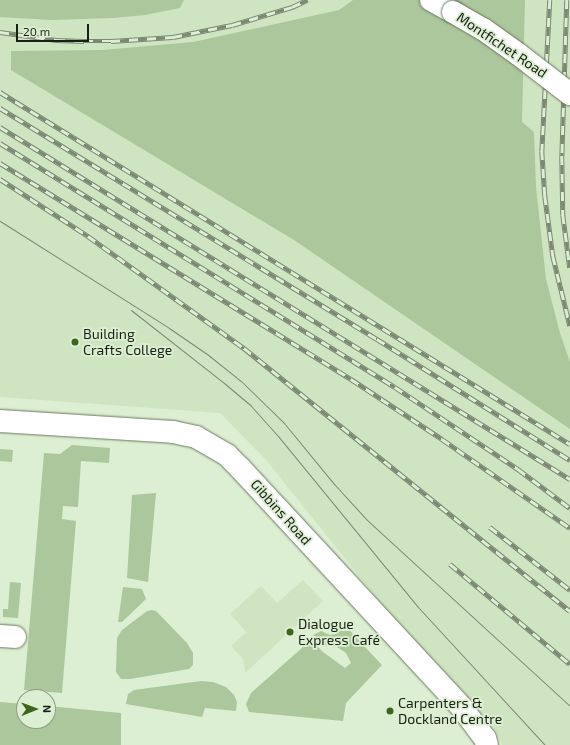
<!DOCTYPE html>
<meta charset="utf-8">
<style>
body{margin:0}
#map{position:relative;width:570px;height:745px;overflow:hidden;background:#ddefd2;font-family:"Exo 2",sans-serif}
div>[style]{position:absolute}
.built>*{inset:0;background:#cfe5c1}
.green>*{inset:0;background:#acc79c}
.roads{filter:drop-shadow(0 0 1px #69795f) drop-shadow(0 0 1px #69795f)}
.minor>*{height:22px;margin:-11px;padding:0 11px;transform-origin:11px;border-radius:11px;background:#fff}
.tram>*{height:1px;margin:-0.5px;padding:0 0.5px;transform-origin:0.5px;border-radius:0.5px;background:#7c8874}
.rail>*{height:4.5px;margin-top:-2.25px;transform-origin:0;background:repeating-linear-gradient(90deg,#ddefd2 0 9px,#7c8874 0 18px);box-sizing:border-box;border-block:1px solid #7c8874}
.bridges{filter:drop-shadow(0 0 1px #69795f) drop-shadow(0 0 1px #69795f)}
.minor-bridge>*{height:22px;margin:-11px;padding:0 11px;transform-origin:11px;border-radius:11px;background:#fff}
.dots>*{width:11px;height:11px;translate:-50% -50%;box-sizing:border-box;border:2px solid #ddefd2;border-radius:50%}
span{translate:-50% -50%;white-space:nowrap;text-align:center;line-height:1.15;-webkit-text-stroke:3.5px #ddefd2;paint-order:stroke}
.street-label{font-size:14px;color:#181f14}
.poi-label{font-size:14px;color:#181f14}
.left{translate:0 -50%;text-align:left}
.north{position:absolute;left:16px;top:689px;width:40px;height:40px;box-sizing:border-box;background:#ddefd2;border:1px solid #8e9c86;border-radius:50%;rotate:89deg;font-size:11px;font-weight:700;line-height:16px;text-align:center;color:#181f14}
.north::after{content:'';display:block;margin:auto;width:14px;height:18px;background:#3e651f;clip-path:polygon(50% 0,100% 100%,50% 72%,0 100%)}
.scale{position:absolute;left:16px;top:24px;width:73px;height:18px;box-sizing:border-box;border:2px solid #181f14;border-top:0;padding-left:5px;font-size:12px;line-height:14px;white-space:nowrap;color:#181f14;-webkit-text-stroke:3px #ddefd2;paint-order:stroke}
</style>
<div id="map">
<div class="built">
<div style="clip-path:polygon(184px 0,570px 0,570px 745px,502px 745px,495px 729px,379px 601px,266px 460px,220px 413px,0 397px,0 17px,180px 8px)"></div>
<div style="clip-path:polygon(303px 580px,323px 601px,245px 673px,243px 659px,231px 646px,246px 632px,230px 614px,261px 586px,277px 603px)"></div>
</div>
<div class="green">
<div style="clip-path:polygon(0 0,184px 0,180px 8px,145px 15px,113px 18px,51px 20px,0 17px)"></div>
<div style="clip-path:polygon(353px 0,525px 0,522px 122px,534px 132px,536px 187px,546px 279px,560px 333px,570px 362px,570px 429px,294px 240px,11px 70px,11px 51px,102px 50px,193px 42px,339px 10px)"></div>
<div style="clip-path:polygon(72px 445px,110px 448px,109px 463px,81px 461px,78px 507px,63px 506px,62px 519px,76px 521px,62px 693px,24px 690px,44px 453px,60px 454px)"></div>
<div style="clip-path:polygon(0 449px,13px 450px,12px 462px,0 461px)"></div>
<div style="clip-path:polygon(156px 493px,148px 582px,127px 578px,132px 495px)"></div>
<div style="clip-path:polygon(10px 582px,21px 583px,18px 618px,3px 617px,3px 609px,8px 609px)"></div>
<div style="clip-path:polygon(123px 587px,142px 589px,146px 599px,122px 622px,118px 622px)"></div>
<div style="clip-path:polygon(152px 610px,156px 611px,187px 643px,193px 653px,193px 665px,189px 669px,130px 679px,121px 679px,116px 672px,117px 638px,122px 630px,147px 611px)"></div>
<div style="clip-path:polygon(321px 631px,330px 635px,336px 634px,340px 631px,350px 631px,382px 665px,346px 703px,343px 721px,249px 712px,246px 704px,251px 693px,311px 640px,323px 652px,345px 668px,351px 663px,346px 653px,337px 647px,325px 645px,313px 635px)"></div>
<div style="clip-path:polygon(201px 681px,213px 682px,226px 687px,234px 695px,237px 702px,236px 711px,205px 708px,202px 717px,126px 704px,128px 694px,134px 690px)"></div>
<div style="clip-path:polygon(0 702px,24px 704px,24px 721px,48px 721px,48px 706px,121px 713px,121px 745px,0 745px)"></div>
</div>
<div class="roads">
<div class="minor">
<div style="left:431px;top:0;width:25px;rotate:29deg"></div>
<div style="left:0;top:421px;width:173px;rotate:3.6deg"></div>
<div style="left:173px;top:432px;width:24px;rotate:12deg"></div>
<div style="left:196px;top:437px;width:36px;rotate:30deg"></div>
<div style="left:227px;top:455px;width:20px;rotate:45deg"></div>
<div style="left:241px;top:469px;width:326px;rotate:47.2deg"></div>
<div style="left:462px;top:708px;width:38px;rotate:53deg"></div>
<div style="left:485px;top:738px;width:7px;rotate:74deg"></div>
<div style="left:0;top:636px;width:15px;rotate:4deg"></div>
</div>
</div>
<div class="tram">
<div style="left:0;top:221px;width:200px;rotate:32.3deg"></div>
<div style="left:169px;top:328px;width:46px;rotate:34.4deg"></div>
<div style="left:207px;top:354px;width:43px;rotate:38.5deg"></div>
<div style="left:241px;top:381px;width:60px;rotate:44.3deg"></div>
<div style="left:284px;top:423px;width:80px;rotate:50.6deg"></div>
<div style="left:335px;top:485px;width:47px;rotate:47.6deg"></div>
<div style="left:367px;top:520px;width:275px;rotate:42.5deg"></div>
<div style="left:131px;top:310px;width:118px;rotate:38.1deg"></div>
<div style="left:224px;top:383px;width:35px;rotate:40deg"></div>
<div style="left:251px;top:406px;width:40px;rotate:48deg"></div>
<div style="left:278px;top:436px;width:221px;rotate:50.7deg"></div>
<div style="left:418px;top:607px;width:188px;rotate:47.4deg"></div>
</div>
<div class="rail">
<div style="left:550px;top:0;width:151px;rotate:93deg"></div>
<div style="left:542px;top:151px;width:45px;rotate:86.2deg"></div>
<div style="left:545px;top:196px;width:61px;rotate:82.4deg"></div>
<div style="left:553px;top:256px;width:72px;rotate:76.3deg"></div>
<div style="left:567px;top:0;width:156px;rotate:91.8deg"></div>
<div style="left:562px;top:156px;width:59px;rotate:89deg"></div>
<div style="left:563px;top:215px;width:53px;rotate:82.5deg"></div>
<div style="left:0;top:32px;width:57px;rotate:8.1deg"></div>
<div style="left:56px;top:40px;width:28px;rotate:2deg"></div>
<div style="left:84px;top:41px;width:27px"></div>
<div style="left:111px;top:41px;width:62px;rotate:-3.7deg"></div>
<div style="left:173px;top:37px;width:60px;rotate:-11.5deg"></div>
<div style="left:232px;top:25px;width:63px;rotate:-16.7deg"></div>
<div style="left:292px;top:7px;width:17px;rotate:-25deg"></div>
<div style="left:0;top:92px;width:670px;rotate:31.7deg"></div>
<div style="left:0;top:108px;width:442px;rotate:31.5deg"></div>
<div style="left:377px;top:339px;width:228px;rotate:32.1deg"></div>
<div style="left:0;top:127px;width:670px;rotate:31.7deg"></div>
<div style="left:0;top:143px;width:464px;rotate:31.7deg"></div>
<div style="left:395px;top:387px;width:148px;rotate:33.7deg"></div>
<div style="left:518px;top:469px;width:65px;rotate:36.9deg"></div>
<div style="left:0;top:163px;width:412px;rotate:31.6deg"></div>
<div style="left:351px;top:379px;width:109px;rotate:33.4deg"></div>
<div style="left:442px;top:439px;width:156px;rotate:34.8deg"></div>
<div style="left:0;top:179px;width:105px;rotate:32.9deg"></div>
<div style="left:88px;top:236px;width:192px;rotate:35.7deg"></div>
<div style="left:244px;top:348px;width:419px;rotate:38.9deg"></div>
<div style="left:490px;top:527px;width:102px;rotate:38.2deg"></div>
<div style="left:450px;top:564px;width:156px;rotate:39.8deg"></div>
</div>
<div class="bridges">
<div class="minor-bridge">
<div style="left:453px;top:12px;width:34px;rotate:30deg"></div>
<div style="left:483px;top:29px;width:43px;rotate:35.5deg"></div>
<div style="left:518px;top:54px;width:66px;rotate:37.6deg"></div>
</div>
</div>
<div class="dots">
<div style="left:75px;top:342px;background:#3e651f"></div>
<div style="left:290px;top:632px;background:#3e651f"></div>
<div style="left:390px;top:711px;background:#3e651f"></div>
</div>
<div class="street-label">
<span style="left:502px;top:45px;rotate:34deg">Montfichet Road</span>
<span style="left:281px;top:512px;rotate:48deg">Gibbins Road</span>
</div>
<div class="poi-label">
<span class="left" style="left:83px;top:342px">Building<br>Crafts College</span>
<span class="left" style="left:298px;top:632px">Dialogue<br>Express Café</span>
<span class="left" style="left:398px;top:711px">Carpenters &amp;<br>Dockland Centre</span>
</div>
<div class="north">N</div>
<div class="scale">20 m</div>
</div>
